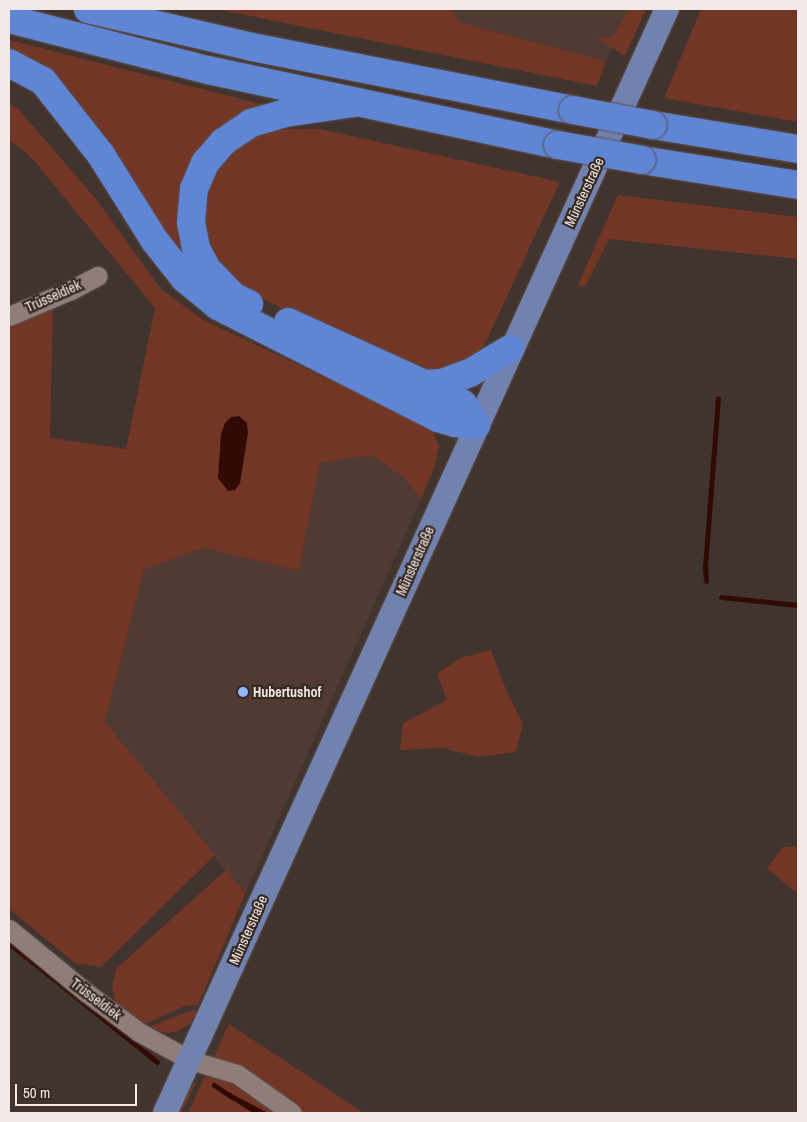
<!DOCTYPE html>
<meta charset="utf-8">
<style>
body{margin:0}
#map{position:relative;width:807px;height:1122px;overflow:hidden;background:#41332e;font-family:"Archivo Narrow",sans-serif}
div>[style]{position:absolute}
.built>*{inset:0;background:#4f3a34}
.green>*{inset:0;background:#723626}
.water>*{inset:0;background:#310b03}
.stream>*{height:5px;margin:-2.5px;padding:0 2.5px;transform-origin:2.5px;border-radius:2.5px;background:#310b03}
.roads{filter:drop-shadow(0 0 1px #5d504c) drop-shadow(0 0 1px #5d504c)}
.minor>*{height:19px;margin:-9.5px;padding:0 9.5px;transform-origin:9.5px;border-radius:9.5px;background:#8e7d78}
.major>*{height:24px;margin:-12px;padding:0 12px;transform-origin:12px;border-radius:12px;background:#7282af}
.highway>*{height:28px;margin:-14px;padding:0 14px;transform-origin:14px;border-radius:14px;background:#5f85d4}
.bridges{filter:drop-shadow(0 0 1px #5d504c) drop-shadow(0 0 1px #5d504c)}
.highway-bridge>*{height:28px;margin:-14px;padding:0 14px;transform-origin:14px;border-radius:14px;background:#5f85d4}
.dots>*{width:14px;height:14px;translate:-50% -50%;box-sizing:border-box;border:2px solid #372924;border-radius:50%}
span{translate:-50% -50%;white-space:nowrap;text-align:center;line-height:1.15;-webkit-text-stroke:4.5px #372924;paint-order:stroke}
.street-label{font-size:14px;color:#f2e8e5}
.poi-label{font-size:14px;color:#f2e8e5;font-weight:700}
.left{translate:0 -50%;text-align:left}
.frame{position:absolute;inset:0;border:10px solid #f2e8e5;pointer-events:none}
.scale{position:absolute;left:15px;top:1084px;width:122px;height:22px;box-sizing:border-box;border:2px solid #f2e8e5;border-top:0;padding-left:6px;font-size:15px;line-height:18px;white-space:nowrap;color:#f2e8e5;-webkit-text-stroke:4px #372924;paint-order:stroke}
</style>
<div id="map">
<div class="built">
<div style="clip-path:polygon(451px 9px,629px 9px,606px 61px,459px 22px)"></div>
<div style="clip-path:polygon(372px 455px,404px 478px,421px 499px,245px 894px,105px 722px,144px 568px,204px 548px,299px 571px,320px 463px)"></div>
</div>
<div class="green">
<div style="clip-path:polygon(216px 9px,451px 9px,459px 22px,606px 61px,597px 86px)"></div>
<div style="clip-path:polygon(629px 9px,646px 9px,625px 56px,596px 38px,608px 38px,615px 34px)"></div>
<div style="clip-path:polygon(701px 9px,798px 9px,798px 122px,664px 98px)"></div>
<div style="clip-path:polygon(9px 40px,273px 107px,207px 142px,202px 281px,9px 56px)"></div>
<div style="clip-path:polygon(9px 103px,19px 110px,96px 199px,160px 288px,203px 320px,432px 428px,439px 446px,434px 469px,421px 499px,404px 478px,372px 455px,320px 463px,299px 571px,204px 548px,144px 569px,105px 722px,215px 855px,101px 967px,75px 963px,9px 909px,9px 323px,53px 304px,50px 438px,126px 449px,155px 308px,36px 163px,23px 150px,9px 140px)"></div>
<div style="clip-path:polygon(287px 129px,320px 129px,560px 182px,483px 348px,472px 360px,434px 373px,389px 360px,242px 289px,228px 274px,215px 255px,207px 233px,206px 213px,211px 181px,225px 159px,241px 143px,266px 133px)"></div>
<div style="clip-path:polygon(618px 195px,798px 217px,798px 259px,609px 239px,585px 287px,578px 285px)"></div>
<div style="clip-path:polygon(491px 650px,505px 687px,523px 724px,516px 752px,479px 757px,443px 748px,400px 750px,403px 723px,447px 700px,437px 674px,460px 658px)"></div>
<div style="clip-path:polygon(798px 846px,798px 891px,794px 891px,767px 868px,783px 847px)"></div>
<div style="clip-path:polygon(227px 869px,245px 894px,198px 1005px,185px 1006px,148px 1023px,141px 1022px,116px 1004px,112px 989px,116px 969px)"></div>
<div style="clip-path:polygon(193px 1010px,197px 1011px,190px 1024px,176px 1032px,167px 1033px,148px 1027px)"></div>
<div style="clip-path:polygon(229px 1024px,364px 1113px,188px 1113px)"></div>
<div style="clip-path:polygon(197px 1081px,181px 1113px,177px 1113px,191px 1086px)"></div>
</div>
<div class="water">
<div style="clip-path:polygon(239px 416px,247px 423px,248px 433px,240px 483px,235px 490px,228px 491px,218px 478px,221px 434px,225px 423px,231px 417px)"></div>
<div style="clip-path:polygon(226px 1093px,230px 1093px,266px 1112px,253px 1113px,228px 1097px)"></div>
</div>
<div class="stream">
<div style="left:706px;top:581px;width:14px;rotate:-94deg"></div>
<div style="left:705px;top:567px;width:169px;rotate:-85.6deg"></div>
<div style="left:721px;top:597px;width:77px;rotate:5.9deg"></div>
<div style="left:9px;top:943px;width:190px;rotate:38.8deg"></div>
<div style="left:214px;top:1085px;width:22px;rotate:34deg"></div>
</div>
<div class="roads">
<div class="minor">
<div style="left:9px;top:316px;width:67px;rotate:-22.8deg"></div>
<div style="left:71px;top:290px;width:30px;rotate:-28deg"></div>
<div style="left:9px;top:929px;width:101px;rotate:39.4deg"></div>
<div style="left:87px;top:993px;width:65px;rotate:36.9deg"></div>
<div style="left:139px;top:1032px;width:58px;rotate:28.8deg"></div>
<div style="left:190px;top:1060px;width:49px;rotate:16.6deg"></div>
<div style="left:237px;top:1074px;width:67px;rotate:35.3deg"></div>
</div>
<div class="major">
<div style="left:165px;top:1113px;width:1213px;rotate:-65.55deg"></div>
</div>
<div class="highway">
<div style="left:88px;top:9px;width:168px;rotate:13deg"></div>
<div style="left:252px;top:47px;width:327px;rotate:11.1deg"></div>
<div style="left:9px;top:19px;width:205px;rotate:14.4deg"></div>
<div style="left:208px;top:70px;width:358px;rotate:12.1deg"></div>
<div style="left:9px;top:63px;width:38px;rotate:28deg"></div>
<div style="left:43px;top:81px;width:94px;rotate:51.9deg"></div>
<div style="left:101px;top:155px;width:102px;rotate:57.9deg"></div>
<div style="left:155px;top:241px;width:48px;rotate:51.7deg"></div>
<div style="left:185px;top:279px;width:43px;rotate:39.3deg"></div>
<div style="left:218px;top:306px;width:247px;rotate:27deg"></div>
<div style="left:438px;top:418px;width:18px;rotate:16deg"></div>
<div style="left:455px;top:423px;width:21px;rotate:5deg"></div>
<div style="left:653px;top:125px;width:147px;rotate:9.4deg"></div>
<div style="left:642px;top:160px;width:158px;rotate:9.1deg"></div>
<div style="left:249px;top:304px;width:17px;rotate:-155deg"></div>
<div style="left:234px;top:297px;width:39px;rotate:-134deg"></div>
<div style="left:207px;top:269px;width:24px;rotate:-118deg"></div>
<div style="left:196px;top:248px;width:26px;rotate:-101deg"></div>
<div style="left:191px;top:222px;width:33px;rotate:-85deg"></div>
<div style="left:194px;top:189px;width:28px;rotate:-67deg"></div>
<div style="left:205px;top:163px;width:28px;rotate:-49deg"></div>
<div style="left:223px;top:142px;width:34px;rotate:-34deg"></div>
<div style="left:251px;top:123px;width:35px;rotate:-16deg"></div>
<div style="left:285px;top:113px;width:70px;rotate:-8.2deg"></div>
<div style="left:288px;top:322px;width:179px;rotate:24.4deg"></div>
<div style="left:451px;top:396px;width:14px;rotate:34deg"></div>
<div style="left:463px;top:404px;width:25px;rotate:58deg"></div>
<div style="left:424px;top:384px;width:18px;rotate:-3deg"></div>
<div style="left:442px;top:383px;width:30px;rotate:-20deg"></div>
<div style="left:470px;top:373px;width:47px;rotate:-31deg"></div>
</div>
</div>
<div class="bridges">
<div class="highway-bridge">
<div style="left:573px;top:110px;width:81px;rotate:10.6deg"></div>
<div style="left:558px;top:145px;width:85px;rotate:10.1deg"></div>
</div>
</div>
<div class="dots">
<div style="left:243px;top:692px;background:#93b7fd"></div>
</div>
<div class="street-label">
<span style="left:584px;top:192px;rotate:-65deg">Münsterstraße</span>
<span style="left:53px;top:296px;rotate:-24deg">Trüsseldiek</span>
<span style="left:415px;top:561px;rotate:-66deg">Münsterstraße</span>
<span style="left:248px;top:930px;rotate:-66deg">Münsterstraße</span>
<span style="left:96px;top:999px;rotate:37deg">Trüsseldiek</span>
</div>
<div class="poi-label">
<span class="left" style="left:253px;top:692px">Hubertushof</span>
</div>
<div class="frame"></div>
<div class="scale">50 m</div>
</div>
